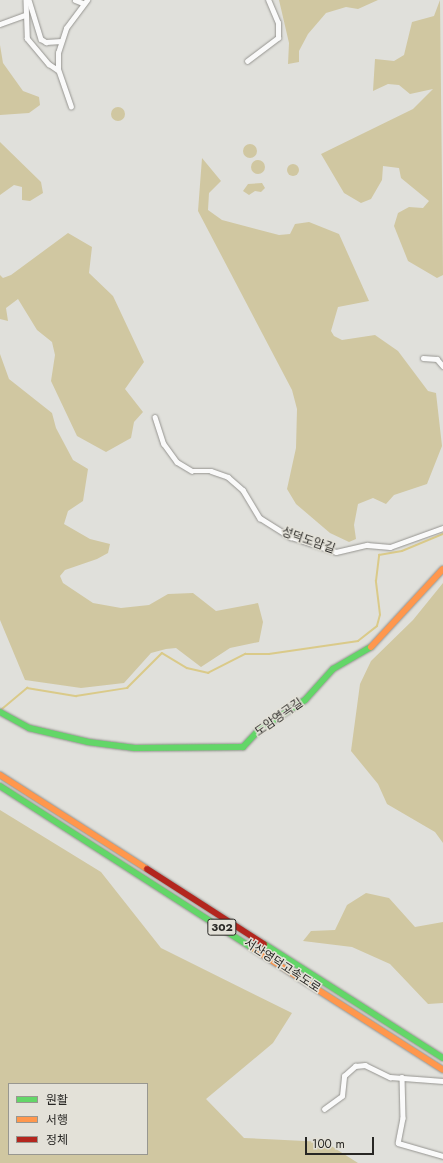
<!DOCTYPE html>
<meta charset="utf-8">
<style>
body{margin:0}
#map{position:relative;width:443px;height:1163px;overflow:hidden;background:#e0e0db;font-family:Jost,"Noto Sans KR",sans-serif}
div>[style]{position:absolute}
.green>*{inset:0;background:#d0c7a1}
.round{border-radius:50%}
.stream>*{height:1.5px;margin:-0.75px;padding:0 0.75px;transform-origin:0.75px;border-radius:0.75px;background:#daca89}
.roads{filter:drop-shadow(0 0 1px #959490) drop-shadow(0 0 1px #959490)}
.street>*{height:4.5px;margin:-2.25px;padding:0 2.25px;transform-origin:2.25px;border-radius:2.25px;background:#fafafa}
.fast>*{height:6px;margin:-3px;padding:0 3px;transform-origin:3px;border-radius:3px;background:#63d668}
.slow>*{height:6px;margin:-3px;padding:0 3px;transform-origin:3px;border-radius:3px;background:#ff974d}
.jam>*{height:6px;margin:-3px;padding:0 3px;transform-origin:3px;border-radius:3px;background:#b3261e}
span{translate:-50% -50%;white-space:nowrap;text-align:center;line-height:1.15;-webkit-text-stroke:3px #e3e1d8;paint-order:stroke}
.shield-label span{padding:1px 3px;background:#e3e1d8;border:1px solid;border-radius:3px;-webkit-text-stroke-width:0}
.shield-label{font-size:11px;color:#282724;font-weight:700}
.street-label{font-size:12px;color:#282724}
.legend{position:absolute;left:8px;top:1083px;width:140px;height:72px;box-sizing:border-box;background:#e3e1d8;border:1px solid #989790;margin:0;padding:5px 7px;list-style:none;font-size:12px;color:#282724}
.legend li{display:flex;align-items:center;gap:8px;height:20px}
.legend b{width:20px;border:1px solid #989790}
.scale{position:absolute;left:305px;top:1137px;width:69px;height:18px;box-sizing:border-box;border:2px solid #282724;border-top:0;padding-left:5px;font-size:12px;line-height:14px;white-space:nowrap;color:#282724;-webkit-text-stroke:3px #e3e1d8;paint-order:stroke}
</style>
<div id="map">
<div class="green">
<div style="clip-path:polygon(279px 0,378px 0,358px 9px,346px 7px,326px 13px,308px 34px,299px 51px,299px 62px,288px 64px,289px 43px)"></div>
<div style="clip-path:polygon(440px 0,443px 275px,437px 278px,408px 261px,394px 226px,398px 213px,409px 207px,423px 208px,429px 201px,401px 178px,399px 168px,383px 166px,382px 180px,371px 199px,361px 203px,344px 193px,321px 154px,413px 109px,433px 89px,410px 94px,399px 85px,388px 84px,373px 91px,375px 59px,394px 61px,404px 55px,412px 22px,434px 16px)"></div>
<div style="clip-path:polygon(0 45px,3px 63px,23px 91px,39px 97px,40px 105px,29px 113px,0 115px)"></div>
<div class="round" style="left:111px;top:107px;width:14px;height:14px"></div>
<div style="clip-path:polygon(0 142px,41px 182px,43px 193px,30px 201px,22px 200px,22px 187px,14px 185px,0 195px)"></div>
<div class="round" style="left:243px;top:144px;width:14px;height:14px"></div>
<div style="clip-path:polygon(202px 158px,221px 181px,209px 193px,208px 210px,222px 220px,279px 235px,290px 234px,295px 224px,309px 222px,339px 234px,369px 301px,338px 307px,331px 331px,334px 336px,342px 340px,375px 335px,398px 351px,428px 391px,436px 393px,442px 446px,427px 484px,394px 495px,386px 504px,373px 498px,358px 504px,354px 525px,356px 539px,349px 542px,330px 533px,296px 504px,287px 489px,296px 448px,297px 409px,292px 390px,198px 211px)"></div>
<div class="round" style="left:251px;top:160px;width:14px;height:14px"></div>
<div class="round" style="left:287px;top:164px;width:12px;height:12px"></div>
<div style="clip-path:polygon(262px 183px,265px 188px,261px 192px,255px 191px,249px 195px,243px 191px,248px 184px)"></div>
<div style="clip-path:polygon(68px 233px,92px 247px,89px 273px,113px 296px,144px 362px,125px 389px,143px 412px,134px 422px,131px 438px,106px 452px,77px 436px,51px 381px,55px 355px,52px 342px,37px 330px,18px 299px,6px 308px,8px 321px,0 319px,0 275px,3px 278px,11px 275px)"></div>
<div style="clip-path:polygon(0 354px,9px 379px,52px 413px,56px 428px,73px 460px,88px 469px,83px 501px,68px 511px,64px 524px,90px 539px,110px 544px,108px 553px,97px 559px,65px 570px,60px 576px,63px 583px,93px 603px,121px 608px,149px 605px,168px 594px,193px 593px,216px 611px,258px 603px,263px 622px,259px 642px,230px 648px,201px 667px,176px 648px,166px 649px,151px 653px,124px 683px,81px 688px,25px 680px,0 620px)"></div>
<div style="clip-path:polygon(443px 583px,443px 843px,435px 832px,387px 804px,378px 784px,351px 751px,360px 684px,371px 661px,413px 620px)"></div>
<div style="clip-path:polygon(evenodd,0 810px,101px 872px,161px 948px,292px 1013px,273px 1043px,206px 1099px,244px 1138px,325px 1142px,358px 1163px,0 1163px,0 810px,9px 1084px,147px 1084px,147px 1154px,9px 1154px,9px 1084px)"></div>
<div style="clip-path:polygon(366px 893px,389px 898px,415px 927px,443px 922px,443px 1003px,428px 1004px,390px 964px,352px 947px,303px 941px,311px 931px,335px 930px,347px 905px)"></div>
</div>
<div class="stream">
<div style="left:2px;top:709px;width:33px;rotate:-40deg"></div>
<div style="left:27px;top:688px;width:50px;rotate:9.3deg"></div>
<div style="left:76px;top:696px;width:52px;rotate:-8.9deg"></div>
<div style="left:127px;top:688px;width:49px;rotate:-45deg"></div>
<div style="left:162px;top:653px;width:29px;rotate:31deg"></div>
<div style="left:187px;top:668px;width:22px;rotate:13deg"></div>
<div style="left:208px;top:673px;width:42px;rotate:-27.2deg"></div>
<div style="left:245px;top:654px;width:24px"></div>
<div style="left:269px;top:654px;width:90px;rotate:-8.3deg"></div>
<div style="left:358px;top:641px;width:24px;rotate:-38deg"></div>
<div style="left:377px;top:626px;width:11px;rotate:-75deg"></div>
<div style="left:380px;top:615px;width:34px;rotate:-97deg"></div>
<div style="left:376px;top:581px;width:26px;rotate:-83deg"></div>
<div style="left:379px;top:555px;width:23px;rotate:-10deg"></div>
<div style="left:402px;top:551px;width:44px;rotate:-22.5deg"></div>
</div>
<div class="roads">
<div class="street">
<div style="left:26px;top:0;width:38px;rotate:88deg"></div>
<div style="left:27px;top:38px;width:34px;rotate:50deg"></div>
<div style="left:49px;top:64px;width:11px;rotate:34deg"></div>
<div style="left:29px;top:0;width:41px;rotate:72.9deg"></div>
<div style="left:41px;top:39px;width:6px;rotate:31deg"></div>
<div style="left:46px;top:42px;width:15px;rotate:-4deg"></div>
<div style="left:75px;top:0;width:9px;rotate:21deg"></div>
<div style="left:0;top:24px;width:27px;rotate:-20deg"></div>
<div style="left:247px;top:61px;width:39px;rotate:-37deg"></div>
<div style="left:278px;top:38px;width:15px;rotate:-90deg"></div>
<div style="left:278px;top:23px;width:25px;rotate:-113deg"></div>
<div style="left:71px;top:107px;width:39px;rotate:-109deg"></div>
<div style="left:58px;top:70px;width:17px;rotate:-90deg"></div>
<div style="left:58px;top:53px;width:26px;rotate:-72deg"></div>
<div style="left:66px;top:28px;width:35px;rotate:-53deg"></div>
<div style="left:423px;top:358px;width:14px;rotate:4deg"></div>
<div style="left:437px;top:359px;width:9px;rotate:49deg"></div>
<div style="left:155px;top:417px;width:28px;rotate:72deg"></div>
<div style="left:164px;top:444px;width:22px;rotate:54deg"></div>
<div style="left:177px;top:462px;width:17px;rotate:31deg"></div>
<div style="left:192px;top:471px;width:19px"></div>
<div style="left:211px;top:471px;width:18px;rotate:19deg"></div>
<div style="left:228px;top:477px;width:20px;rotate:41deg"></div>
<div style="left:243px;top:490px;width:33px;rotate:59deg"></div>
<div style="left:260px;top:518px;width:36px;rotate:32deg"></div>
<div style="left:291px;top:537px;width:47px;rotate:18.4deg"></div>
<div style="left:336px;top:552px;width:32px;rotate:-13deg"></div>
<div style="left:367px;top:545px;width:23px;rotate:5deg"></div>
<div style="left:390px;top:547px;width:56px;rotate:-19.7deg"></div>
<div style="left:402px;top:1077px;width:41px;rotate:88.6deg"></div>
<div style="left:403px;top:1118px;width:25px;rotate:101deg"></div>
<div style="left:398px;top:1143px;width:47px;rotate:16.1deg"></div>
<div style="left:324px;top:1109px;width:22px;rotate:-36deg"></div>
<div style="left:342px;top:1096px;width:20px;rotate:-84deg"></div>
<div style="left:344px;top:1076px;width:15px;rotate:-42deg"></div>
<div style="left:355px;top:1066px;width:10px;rotate:-6deg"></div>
<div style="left:365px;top:1065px;width:28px;rotate:26deg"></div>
<div style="left:390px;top:1077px;width:53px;rotate:4.3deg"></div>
</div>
<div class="fast">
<div style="left:0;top:712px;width:33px;rotate:29deg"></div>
<div style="left:29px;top:728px;width:61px;rotate:13.3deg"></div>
<div style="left:88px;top:742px;width:47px;rotate:7.3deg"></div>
<div style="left:135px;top:748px;width:108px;rotate:-0.5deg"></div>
<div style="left:243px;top:747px;width:25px;rotate:-47deg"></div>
<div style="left:260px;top:729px;width:54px;rotate:-32.8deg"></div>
<div style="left:305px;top:700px;width:42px;rotate:-47.9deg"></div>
<div style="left:333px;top:669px;width:44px;rotate:-30.1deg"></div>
<div style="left:0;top:786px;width:302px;rotate:32.7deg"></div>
<div style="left:264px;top:944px;width:212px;rotate:32.5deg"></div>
</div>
<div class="slow">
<div style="left:371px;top:647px;width:106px;rotate:-47.3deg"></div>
<div style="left:0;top:775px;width:174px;rotate:32.6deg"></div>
<div style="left:254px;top:949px;width:224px;rotate:32.6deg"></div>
</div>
<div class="jam">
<div style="left:147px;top:869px;width:139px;rotate:32.7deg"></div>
</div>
</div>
<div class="shield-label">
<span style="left:222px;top:927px">302</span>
</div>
<div class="street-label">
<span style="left:308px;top:541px;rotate:19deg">성덕도암길</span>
<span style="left:279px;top:718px;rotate:-35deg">도암영곡길</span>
<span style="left:282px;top:966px;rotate:33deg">서산영덕고속도로</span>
</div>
<ul class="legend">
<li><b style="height:5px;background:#63d668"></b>원활</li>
<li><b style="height:5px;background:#ff974d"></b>서행</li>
<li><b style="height:5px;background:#b3261e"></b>정체</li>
</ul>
<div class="scale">100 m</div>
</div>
